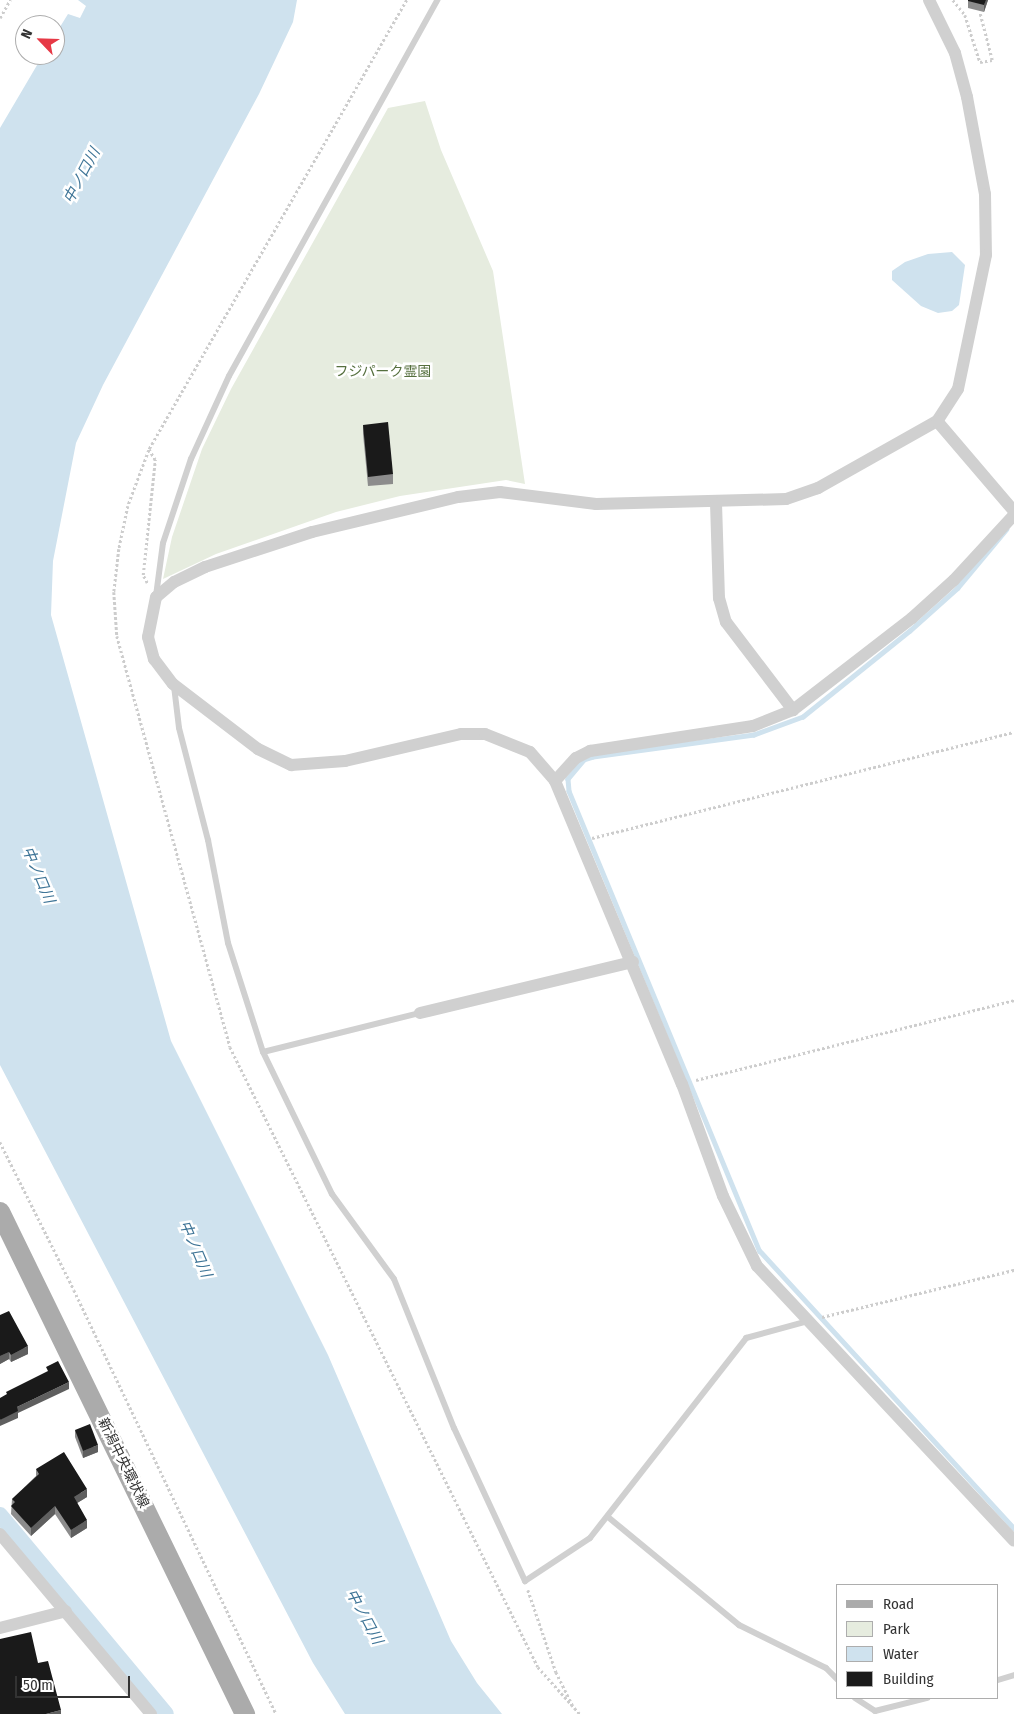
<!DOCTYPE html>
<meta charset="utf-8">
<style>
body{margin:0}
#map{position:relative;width:1014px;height:1714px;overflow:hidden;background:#fff;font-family:"Fira Sans Condensed","Noto Sans JP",sans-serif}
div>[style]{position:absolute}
.green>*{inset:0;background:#e6ecdf}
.water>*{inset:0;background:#cfe2ee}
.stream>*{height:4.5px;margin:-2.25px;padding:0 2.25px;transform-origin:2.25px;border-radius:2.25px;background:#cfe2ee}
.canal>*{height:16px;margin:-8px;padding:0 8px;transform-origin:8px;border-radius:8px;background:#cfe2ee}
.path>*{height:2.5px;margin-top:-1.25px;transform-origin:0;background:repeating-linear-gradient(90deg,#cdcdcd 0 2.5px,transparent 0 5px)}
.service>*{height:6px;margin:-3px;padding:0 3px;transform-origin:3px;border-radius:3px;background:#d0d0d0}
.minor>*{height:12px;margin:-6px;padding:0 6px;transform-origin:6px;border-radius:6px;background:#d0d0d0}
.primary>*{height:20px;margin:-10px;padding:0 10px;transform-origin:10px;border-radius:10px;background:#ababab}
.wall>*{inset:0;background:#8c8c8c}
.shaded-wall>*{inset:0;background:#5f5f5f}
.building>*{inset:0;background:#1a1a1a}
span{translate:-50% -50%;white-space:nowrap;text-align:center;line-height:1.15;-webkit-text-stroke:5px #fff;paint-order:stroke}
.park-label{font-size:14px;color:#56703f}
.street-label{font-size:14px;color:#333}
.water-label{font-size:15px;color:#3f7597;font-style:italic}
.legend{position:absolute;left:836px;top:1584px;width:162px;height:115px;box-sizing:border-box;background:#fff;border:1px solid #adadad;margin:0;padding:6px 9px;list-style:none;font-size:15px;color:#333}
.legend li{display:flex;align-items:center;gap:10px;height:25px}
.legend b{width:25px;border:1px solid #adadad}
.north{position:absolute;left:15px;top:15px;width:50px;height:50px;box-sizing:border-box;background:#fff;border:1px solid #adadad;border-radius:50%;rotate:294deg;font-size:14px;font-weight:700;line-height:20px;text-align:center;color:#333}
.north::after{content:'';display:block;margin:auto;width:18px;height:22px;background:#e63946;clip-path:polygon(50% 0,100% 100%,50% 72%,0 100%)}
.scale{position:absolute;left:15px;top:1676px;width:115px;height:22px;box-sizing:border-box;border:2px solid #333;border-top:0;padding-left:6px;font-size:15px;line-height:18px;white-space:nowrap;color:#333;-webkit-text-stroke:4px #fff;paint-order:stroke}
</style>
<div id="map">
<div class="green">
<div style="clip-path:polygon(425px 101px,441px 150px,493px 271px,525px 484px,506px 480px,400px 496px,336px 512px,216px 554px,163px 579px,172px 537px,202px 449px,231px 389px,388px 108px)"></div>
</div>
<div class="water">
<div style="clip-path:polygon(78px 0,297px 0,293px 22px,259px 94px,103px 385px,76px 443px,53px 561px,51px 615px,171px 1041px,328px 1355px,451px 1641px,477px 1683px,502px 1714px,345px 1714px,313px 1663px,0 1065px,0 128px,43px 55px,55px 55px,55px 35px,68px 14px,80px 18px,86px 6px)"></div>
<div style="clip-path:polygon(952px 252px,965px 265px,959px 305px,952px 311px,938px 313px,921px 306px,892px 280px,892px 271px,905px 262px,928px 254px)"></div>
</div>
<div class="stream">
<div style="left:1007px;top:529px;width:77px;rotate:129.7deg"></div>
<div style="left:958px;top:588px;width:64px;rotate:138.1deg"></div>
<div style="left:910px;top:631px;width:137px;rotate:141.2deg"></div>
<div style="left:803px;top:717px;width:52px;rotate:159.8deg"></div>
<div style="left:754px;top:735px;width:162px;rotate:172.2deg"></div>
<div style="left:593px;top:757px;width:9px;rotate:162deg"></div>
<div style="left:584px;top:760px;width:25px;rotate:130deg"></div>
<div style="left:568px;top:779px;width:12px;rotate:85deg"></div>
<div style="left:569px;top:791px;width:498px;rotate:67.5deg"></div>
<div style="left:760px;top:1251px;width:376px;rotate:47.5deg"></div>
</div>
<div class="canal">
<div style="left:0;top:1515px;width:259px;rotate:50.2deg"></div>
</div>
<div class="path">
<div style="left:407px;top:0;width:519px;rotate:119.83deg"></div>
<div style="left:149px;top:450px;width:60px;rotate:110.6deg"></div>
<div style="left:128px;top:506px;width:44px;rotate:101.8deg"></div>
<div style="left:119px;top:549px;width:43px;rotate:96.6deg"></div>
<div style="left:114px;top:592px;width:44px;rotate:86.1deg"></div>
<div style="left:117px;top:636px;width:426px;rotate:74.6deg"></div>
<div style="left:230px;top:1047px;width:692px;rotate:63.58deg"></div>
<div style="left:538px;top:1667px;width:63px;rotate:48.2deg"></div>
<div style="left:953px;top:0;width:19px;rotate:51deg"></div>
<div style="left:965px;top:15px;width:49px;rotate:72.3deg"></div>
<div style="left:980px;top:62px;width:12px;rotate:-9deg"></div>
<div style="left:992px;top:60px;width:48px;rotate:-104.6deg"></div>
<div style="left:0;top:18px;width:21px;rotate:-61deg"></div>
<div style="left:147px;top:583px;width:9px;rotate:-117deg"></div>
<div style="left:143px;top:575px;width:116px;rotate:-84deg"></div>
<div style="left:155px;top:460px;width:12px;rotate:-121deg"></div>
<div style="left:592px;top:838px;width:435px;rotate:-14.1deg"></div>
<div style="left:696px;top:1080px;width:328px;rotate:-14.1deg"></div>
<div style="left:0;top:1142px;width:165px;rotate:63.4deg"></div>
<div style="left:74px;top:1290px;width:470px;rotate:64.5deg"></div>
<div style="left:822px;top:1317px;width:198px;rotate:-13.8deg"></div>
<div style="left:528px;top:1590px;width:87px;rotate:71.1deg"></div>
<div style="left:556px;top:1672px;width:40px;rotate:63.4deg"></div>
</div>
<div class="service">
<div style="left:156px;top:596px;width:53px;rotate:-82.5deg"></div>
<div style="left:163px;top:543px;width:89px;rotate:-71.6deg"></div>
<div style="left:191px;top:459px;width:91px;rotate:-65.4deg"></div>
<div style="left:229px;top:376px;width:430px;rotate:-61deg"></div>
<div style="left:174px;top:686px;width:42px;rotate:83.2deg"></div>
<div style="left:179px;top:728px;width:116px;rotate:75.5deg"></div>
<div style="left:208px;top:840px;width:105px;rotate:79deg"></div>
<div style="left:228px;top:943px;width:114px;rotate:72.2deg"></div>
<div style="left:263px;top:1052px;width:158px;rotate:64.1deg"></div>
<div style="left:332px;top:1194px;width:105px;rotate:53.9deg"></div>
<div style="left:394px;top:1279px;width:161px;rotate:68.1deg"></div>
<div style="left:454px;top:1428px;width:169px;rotate:65.1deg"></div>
<div style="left:525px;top:1581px;width:78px;rotate:-33.5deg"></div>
<div style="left:590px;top:1538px;width:254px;rotate:-52deg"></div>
<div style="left:746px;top:1338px;width:64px;rotate:-15.3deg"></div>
<div style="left:263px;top:1052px;width:162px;rotate:-14deg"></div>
<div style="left:608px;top:1517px;width:170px;rotate:39.5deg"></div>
<div style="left:739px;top:1625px;width:97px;rotate:26.3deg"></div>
<div style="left:826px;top:1668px;width:17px;rotate:45deg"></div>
<div style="left:998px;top:1680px;width:17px;rotate:-17deg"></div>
<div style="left:855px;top:1698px;width:24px;rotate:33deg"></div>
<div style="left:875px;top:1711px;width:54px;rotate:-14deg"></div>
</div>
<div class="minor">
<div style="left:929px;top:0;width:59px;rotate:63.9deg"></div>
<div style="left:955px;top:53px;width:46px;rotate:74.7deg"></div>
<div style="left:967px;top:97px;width:99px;rotate:79.5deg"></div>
<div style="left:985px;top:194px;width:61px;rotate:89.1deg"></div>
<div style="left:986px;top:255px;width:137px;rotate:101.8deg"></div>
<div style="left:958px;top:389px;width:38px;rotate:123deg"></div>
<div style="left:937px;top:421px;width:137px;rotate:150.6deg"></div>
<div style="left:818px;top:488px;width:34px;rotate:161deg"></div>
<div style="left:786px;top:499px;width:190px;rotate:178.5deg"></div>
<div style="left:596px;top:504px;width:97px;rotate:-172.9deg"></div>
<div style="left:500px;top:492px;width:42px;rotate:173.2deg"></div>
<div style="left:458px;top:497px;width:150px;rotate:166.5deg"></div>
<div style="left:312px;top:532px;width:113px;rotate:161.9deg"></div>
<div style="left:205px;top:567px;width:34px;rotate:154deg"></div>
<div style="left:174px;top:582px;width:23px;rotate:140deg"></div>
<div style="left:156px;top:597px;width:41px;rotate:101.3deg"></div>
<div style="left:148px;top:637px;width:23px;rotate:75deg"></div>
<div style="left:154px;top:659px;width:31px;rotate:53deg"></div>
<div style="left:173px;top:684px;width:107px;rotate:37.4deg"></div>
<div style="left:258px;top:749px;width:37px;rotate:26deg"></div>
<div style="left:291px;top:765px;width:54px;rotate:-4.2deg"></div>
<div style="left:345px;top:761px;width:119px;rotate:-13.1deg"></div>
<div style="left:461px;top:734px;width:24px"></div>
<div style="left:485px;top:734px;width:48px;rotate:21.8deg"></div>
<div style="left:530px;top:752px;width:38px;rotate:49deg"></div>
<div style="left:555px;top:781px;width:329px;rotate:67.3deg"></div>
<div style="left:682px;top:1084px;width:119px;rotate:69.9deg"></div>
<div style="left:723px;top:1196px;width:78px;rotate:64.1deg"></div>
<div style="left:757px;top:1266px;width:376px;rotate:46.9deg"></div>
<div style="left:937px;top:421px;width:118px;rotate:49.5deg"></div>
<div style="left:716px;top:503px;width:95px;rotate:88.2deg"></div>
<div style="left:719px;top:598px;width:25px;rotate:74deg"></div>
<div style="left:726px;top:622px;width:111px;rotate:52.7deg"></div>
<div style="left:555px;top:781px;width:31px;rotate:-48deg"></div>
<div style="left:576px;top:758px;width:16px;rotate:-27deg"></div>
<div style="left:590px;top:751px;width:165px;rotate:-8.7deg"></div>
<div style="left:753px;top:726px;width:43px;rotate:-21.8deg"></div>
<div style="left:793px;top:710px;width:150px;rotate:-37.7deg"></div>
<div style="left:912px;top:618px;width:57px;rotate:-42.1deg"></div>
<div style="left:954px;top:580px;width:88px;rotate:-47.3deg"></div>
<div style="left:420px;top:1013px;width:219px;rotate:-13.5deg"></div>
<div style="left:0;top:1534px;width:235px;rotate:50deg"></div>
<div style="left:0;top:1628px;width:68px;rotate:-14.4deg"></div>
</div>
<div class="primary">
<div style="left:0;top:1212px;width:559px;rotate:63.99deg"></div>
</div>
<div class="wall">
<div style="clip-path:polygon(968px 0,988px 0,984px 12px,968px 8px)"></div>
<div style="clip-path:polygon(363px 425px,393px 474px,393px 484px,368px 486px,363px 434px)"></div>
<div style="clip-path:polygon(0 1315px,28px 1354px,11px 1362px,9px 1359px,0 1364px)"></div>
<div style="clip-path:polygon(75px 1430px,98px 1452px,83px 1458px,75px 1437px)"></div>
<div style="clip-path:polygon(36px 1469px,87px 1497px,77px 1503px,87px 1528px,71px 1538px,55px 1514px,31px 1536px,11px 1514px,12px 1499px,36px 1476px)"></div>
</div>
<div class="shaded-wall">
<div style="clip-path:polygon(986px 0,988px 0,984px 12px,984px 5px)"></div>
<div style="clip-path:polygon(28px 1346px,28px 1354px,11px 1362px,11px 1355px)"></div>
<div style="clip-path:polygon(9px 1352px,9px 1359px,0 1364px,0 1356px)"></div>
<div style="clip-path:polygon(69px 1382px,69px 1389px,18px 1413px,18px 1418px,0 1426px,0 1420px,17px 1407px)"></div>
<div style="clip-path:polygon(98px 1445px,98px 1452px,83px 1458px,83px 1451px)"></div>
<div style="clip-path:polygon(87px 1489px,87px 1497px,74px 1505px,74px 1497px)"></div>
<div style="clip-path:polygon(55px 1506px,55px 1514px,31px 1536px,31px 1528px)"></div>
<div style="clip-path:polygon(87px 1520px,87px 1528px,71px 1538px,71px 1530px)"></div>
<div style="clip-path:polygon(61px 1710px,61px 1714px,46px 1714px)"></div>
</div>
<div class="building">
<div style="clip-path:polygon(968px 0,986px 0,984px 5px,968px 1px)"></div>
<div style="clip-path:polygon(388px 422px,393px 474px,368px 477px,363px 425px)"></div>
<div style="clip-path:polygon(9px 1311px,28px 1346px,11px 1355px,9px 1352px,0 1356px,0 1315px)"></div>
<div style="clip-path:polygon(58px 1361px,69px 1382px,17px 1407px,18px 1411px,0 1420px,0 1398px,7px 1394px,6px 1392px,48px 1371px,46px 1367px)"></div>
<div style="clip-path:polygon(90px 1424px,98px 1445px,83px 1451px,75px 1430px)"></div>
<div style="clip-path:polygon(64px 1452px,87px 1489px,74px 1497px,87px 1520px,71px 1530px,55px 1506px,31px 1528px,11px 1506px,15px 1502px,12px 1499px,39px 1474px,36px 1469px)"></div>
<div style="clip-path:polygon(31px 1632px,38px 1663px,48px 1661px,61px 1710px,46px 1714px,0 1714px,0 1639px)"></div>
</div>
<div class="park-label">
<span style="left:383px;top:372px">フジパーク霊園</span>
</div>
<div class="street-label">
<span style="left:123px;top:1463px;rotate:64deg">新潟中央環状線</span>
</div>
<div class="water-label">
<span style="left:82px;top:176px;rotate:-62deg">中ノ口川</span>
<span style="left:38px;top:875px;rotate:67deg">中ノ口川</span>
<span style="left:195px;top:1249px;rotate:67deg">中ノ口川</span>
<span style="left:364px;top:1617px;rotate:62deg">中ノ口川</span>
</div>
<ul class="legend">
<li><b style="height:6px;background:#ababab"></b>Road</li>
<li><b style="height:14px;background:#e6ecdf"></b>Park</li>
<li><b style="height:14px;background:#cfe2ee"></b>Water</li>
<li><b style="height:14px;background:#1a1a1a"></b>Building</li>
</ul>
<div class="north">N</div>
<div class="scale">50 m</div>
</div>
